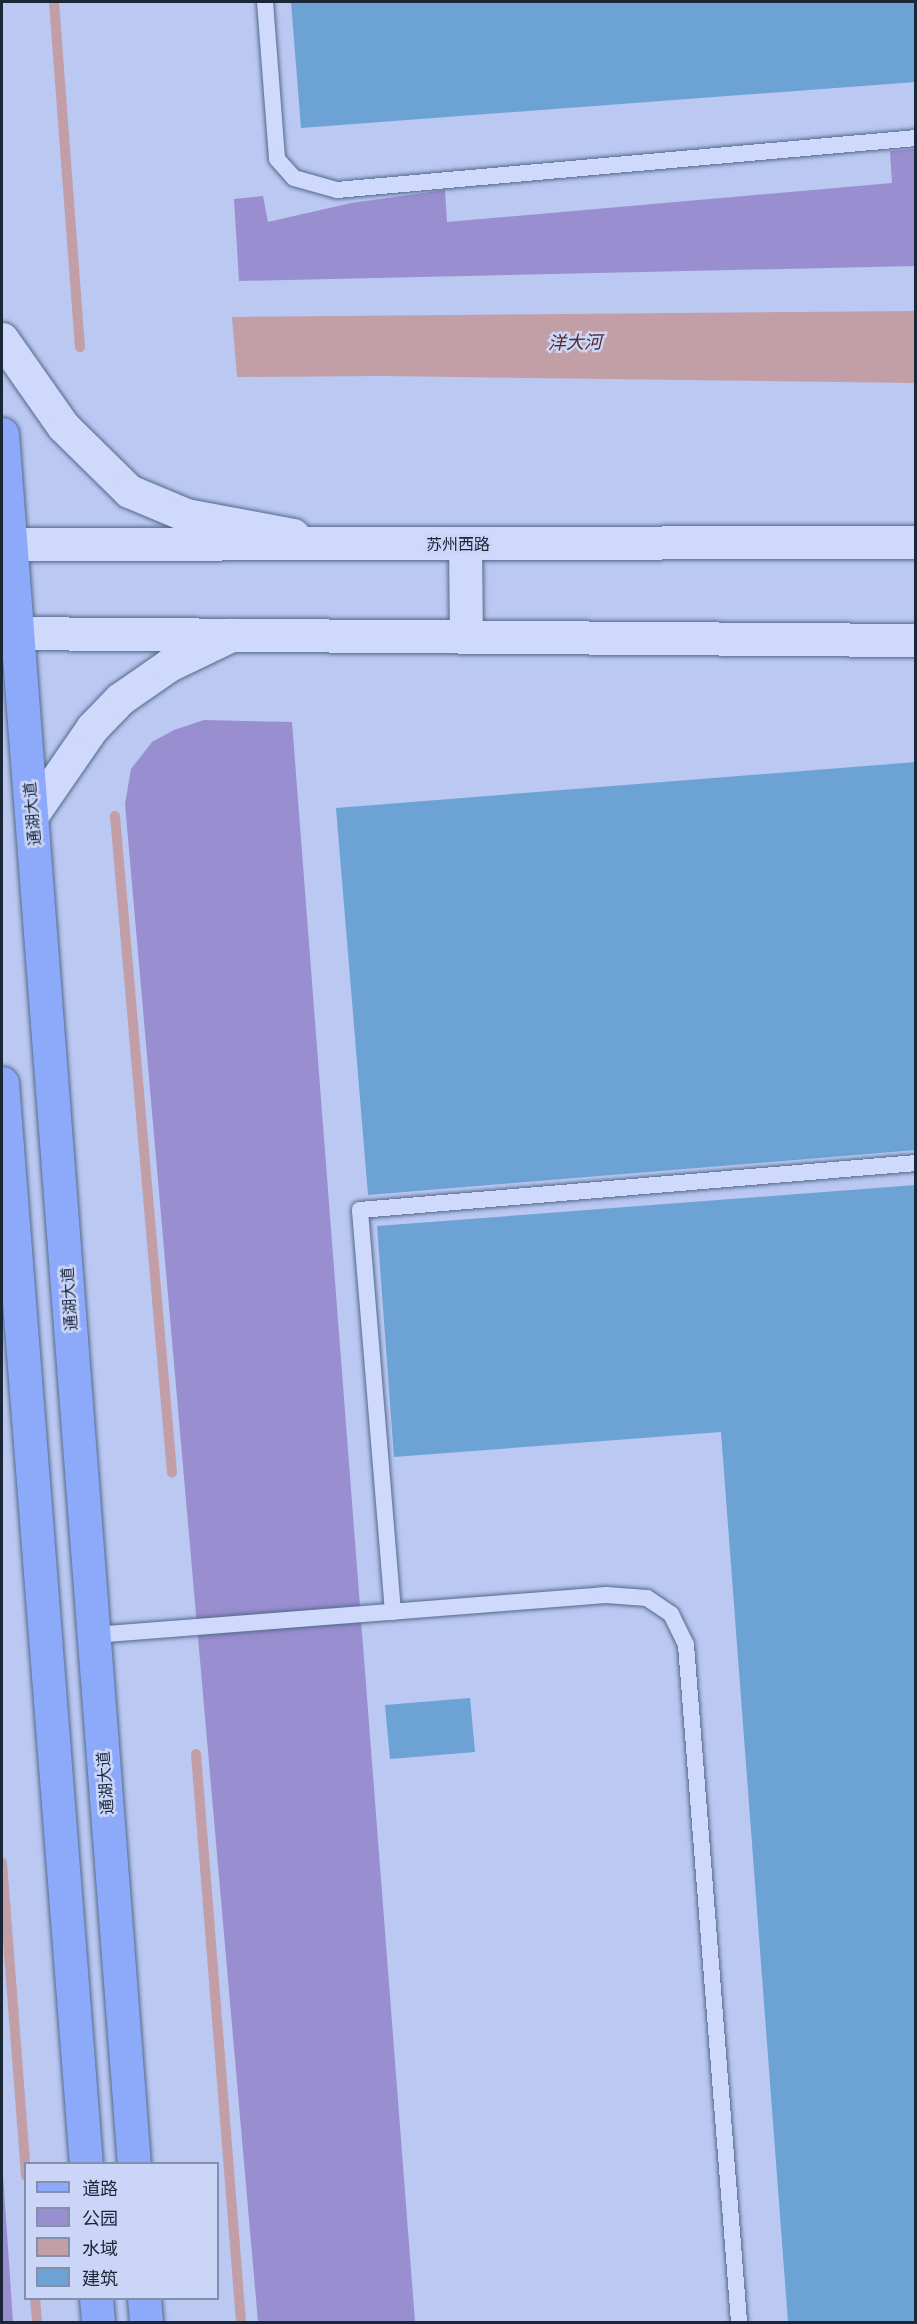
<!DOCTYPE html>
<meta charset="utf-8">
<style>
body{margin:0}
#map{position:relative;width:917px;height:2324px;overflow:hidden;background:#bac8f2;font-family:"Noto Serif","Noto Sans SC",serif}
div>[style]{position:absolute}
.green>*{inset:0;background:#998ed0}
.water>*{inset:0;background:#c29fa7}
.stream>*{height:10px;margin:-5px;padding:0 5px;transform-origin:5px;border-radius:5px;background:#c29fa7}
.building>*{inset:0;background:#6ca3d4}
.roads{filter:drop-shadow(0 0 2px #53698a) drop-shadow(0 0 2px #53698a)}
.service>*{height:16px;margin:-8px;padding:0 8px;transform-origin:8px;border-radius:8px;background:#ced9fc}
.tertiary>*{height:33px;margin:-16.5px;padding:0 16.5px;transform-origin:16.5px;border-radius:16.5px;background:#ced9fc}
.secondary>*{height:33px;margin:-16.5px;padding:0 16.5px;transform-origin:16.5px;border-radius:16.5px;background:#ced9fc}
.primary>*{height:33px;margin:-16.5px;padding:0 16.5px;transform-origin:16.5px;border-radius:16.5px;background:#8da9fa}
span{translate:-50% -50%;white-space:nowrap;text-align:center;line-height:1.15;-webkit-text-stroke:5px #cad5f8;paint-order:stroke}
.street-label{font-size:16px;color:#1a2737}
.water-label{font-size:18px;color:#592727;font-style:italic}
.frame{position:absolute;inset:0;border:3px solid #1a2737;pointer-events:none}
.legend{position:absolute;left:24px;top:2162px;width:195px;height:138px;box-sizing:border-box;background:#cad5f8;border:2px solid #848fab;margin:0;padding:8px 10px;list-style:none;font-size:18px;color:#1a2737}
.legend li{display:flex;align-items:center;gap:12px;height:30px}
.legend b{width:30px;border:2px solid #848fab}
</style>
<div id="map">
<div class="green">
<div style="clip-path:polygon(915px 149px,915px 266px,239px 281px,234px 199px,263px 196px,268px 222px,351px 203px,445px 190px,447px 222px,892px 183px,890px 151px)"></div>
<div style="clip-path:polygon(204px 720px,292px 722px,415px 2322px,258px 2322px,125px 804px,131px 769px,152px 742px,174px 730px)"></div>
<div style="clip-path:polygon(2px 2160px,13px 2322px,2px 2322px)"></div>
</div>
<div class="water">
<div style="clip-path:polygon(915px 311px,915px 383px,382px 376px,237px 377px,232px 317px)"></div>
</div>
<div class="stream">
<div style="left:54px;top:2px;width:346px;rotate:85.7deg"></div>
<div style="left:115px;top:816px;width:659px;rotate:85.04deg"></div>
<div style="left:196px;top:1754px;width:570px;rotate:85.47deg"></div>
<div style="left:2px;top:1863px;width:314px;rotate:85.6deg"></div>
<div style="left:35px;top:2298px;width:24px;rotate:85deg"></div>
</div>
<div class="building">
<div style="clip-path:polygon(291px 2px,916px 2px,916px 82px,301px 128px)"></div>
<div style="clip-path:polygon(916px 762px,916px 1150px,368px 1195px,336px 808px)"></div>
<div style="clip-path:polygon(916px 1185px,916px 2322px,788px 2322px,721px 1432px,394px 1457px,377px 1226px)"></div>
<div style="clip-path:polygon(470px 1698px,475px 1752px,390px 1759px,385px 1705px)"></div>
</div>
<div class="roads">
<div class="service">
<div style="left:265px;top:2px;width:157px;rotate:85.6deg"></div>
<div style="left:277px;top:159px;width:25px;rotate:48deg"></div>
<div style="left:294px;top:178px;width:45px;rotate:15.6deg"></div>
<div style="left:337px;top:190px;width:581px;rotate:-5.13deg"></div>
<div style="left:393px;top:1612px;width:403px;rotate:-94.7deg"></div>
<div style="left:360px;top:1210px;width:558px;rotate:-4.83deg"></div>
<div style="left:94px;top:1635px;width:514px;rotate:-4.47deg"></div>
<div style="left:606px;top:1595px;width:41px;rotate:4.2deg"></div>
<div style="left:647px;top:1598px;width:29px;rotate:34deg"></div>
<div style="left:671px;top:1614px;width:34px;rotate:64deg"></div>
<div style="left:686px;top:1645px;width:679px;rotate:85.52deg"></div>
</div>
<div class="tertiary">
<div style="left:2px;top:339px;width:106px;rotate:55deg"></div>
<div style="left:63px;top:426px;width:93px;rotate:44.6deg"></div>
<div style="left:129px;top:491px;width:62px;rotate:22.8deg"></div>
<div style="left:186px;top:515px;width:109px;rotate:10.6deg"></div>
<div style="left:465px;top:544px;width:93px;rotate:89.4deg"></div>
<div style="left:32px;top:815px;width:106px;rotate:-55.4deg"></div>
<div style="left:92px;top:728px;width:40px;rotate:-46deg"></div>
<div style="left:120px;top:699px;width:60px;rotate:-34.8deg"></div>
<div style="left:169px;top:665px;width:69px;rotate:-25.8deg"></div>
</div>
<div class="secondary">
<div style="left:2px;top:544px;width:914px;rotate:-0.13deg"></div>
<div style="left:2px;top:633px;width:914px;rotate:0.44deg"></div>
</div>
<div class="primary">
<div style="left:2px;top:434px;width:1735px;rotate:85.64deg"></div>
<div style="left:2px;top:1083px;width:1084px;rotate:85.56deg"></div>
<div style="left:96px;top:2298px;width:24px;rotate:85deg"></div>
<div style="left:144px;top:2298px;width:24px;rotate:85deg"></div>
</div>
</div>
<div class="street-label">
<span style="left:458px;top:544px">苏州西路</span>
<span style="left:32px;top:814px;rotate:-95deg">通湖大道</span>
<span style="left:69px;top:1299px;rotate:-94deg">通湖大道</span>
<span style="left:105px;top:1783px;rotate:-94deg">通湖大道</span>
</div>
<div class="water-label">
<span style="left:575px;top:342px;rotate:-1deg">洋大河</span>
</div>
<div class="frame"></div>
<ul class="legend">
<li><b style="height:8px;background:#8da9fa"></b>道路</li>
<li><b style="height:16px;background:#998ed0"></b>公园</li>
<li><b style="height:16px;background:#c29fa7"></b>水域</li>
<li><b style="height:16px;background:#6ca3d4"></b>建筑</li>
</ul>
</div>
